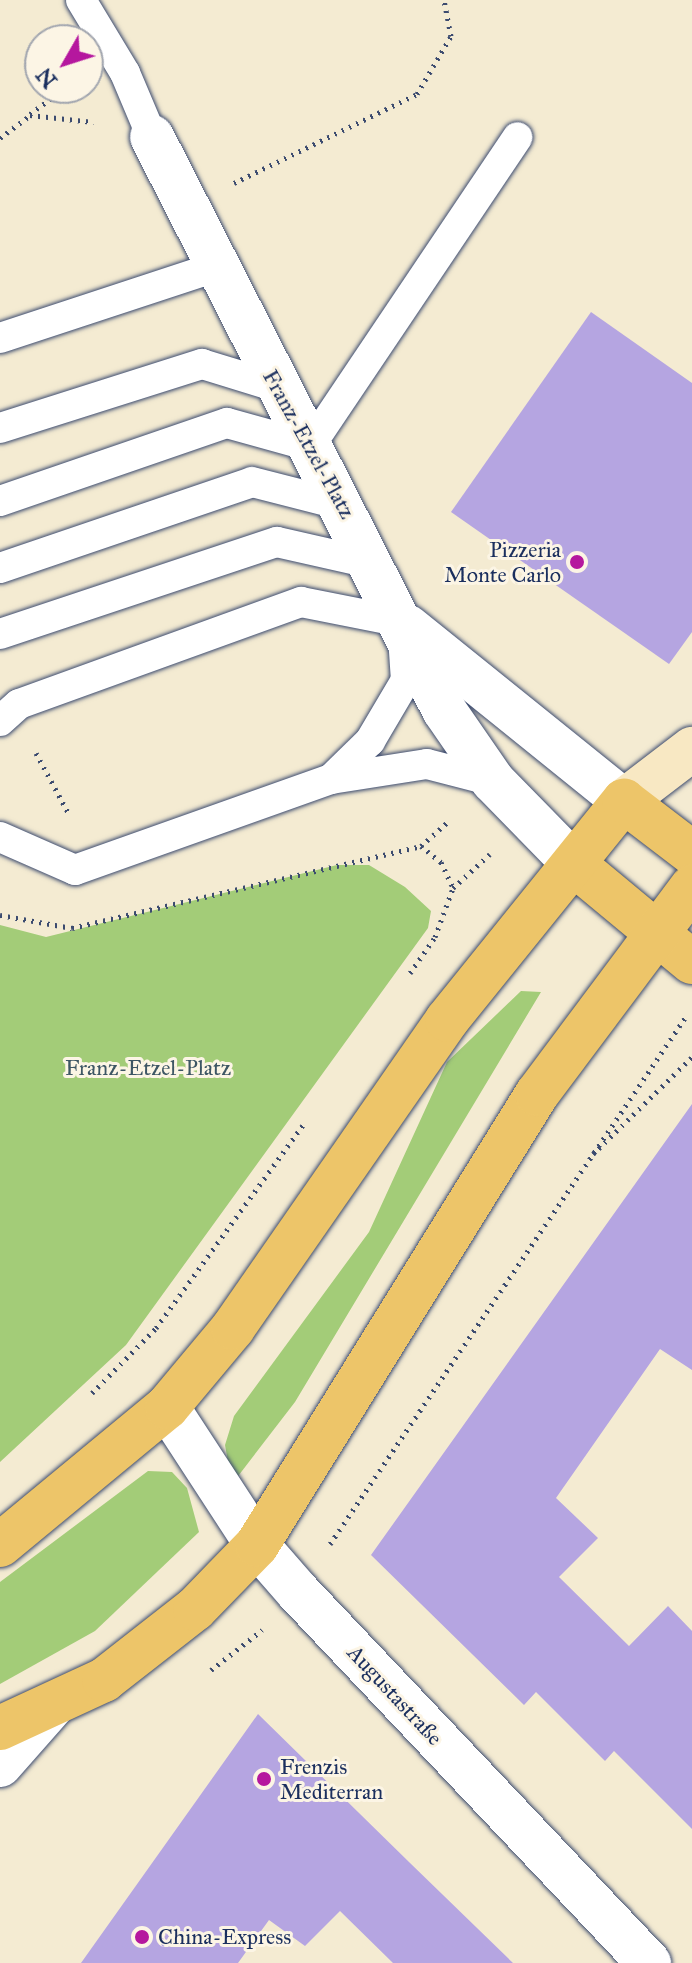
<!DOCTYPE html>
<meta charset="utf-8">
<style>
body{margin:0}
#map{position:relative;width:692px;height:1963px;overflow:hidden;background:#f4ebd2;font-family:"IM FELL Great Primer",serif}
div>[style]{position:absolute}
.green>*{inset:0;background:#a3cc78}
.building>*{inset:0;background:#b5a5e1}
.path>*{height:5px;margin-top:-2.5px;transform-origin:0;background:repeating-linear-gradient(90deg,#3c4b6f 0 2px,transparent 0 8px)}
.roads{filter:drop-shadow(0 0 2px #3c4b6f) drop-shadow(0 0 2px #3c4b6f)}
.lane>*{height:30px;margin:-15px;padding:0 15px;transform-origin:15px;border-radius:15px;background:#fff}
.street>*{height:44px;margin:-22px;padding:0 22px;transform-origin:22px;border-radius:22px;background:#fff}
.secondary>*{height:44px;margin:-22px;padding:0 22px;transform-origin:22px;border-radius:22px;background:#f8e8c3}
.primary>*{height:44px;margin:-22px;padding:0 22px;transform-origin:22px;border-radius:22px;background:#edc569}
.dots>*{width:22px;height:22px;translate:-50% -50%;box-sizing:border-box;border:4px solid #fcf5e5;border-radius:50%}
span{translate:-50% -50%;white-space:nowrap;text-align:center;line-height:1.15;-webkit-text-stroke:6px #fcf5e5;paint-order:stroke}
.street-label{font-size:22px;color:#1b2f5e}
.poi-label{font-size:22px;color:#1b2f5e}
.right{translate:-100% -50%;text-align:right}
.left{translate:0 -50%;text-align:left}
.park-label{font-size:22px;color:#3d5664}
.north{position:absolute;left:24px;top:24px;width:80px;height:80px;box-sizing:border-box;background:#fcf5e5;border:2px solid #a2a6af;border-radius:50%;rotate:231deg;font-size:22px;font-weight:700;line-height:32px;text-align:center;color:#1b2f5e}
.north::after{content:'';display:block;margin:auto;width:28px;height:36px;background:#b5179e;clip-path:polygon(50% 0,100% 100%,50% 72%,0 100%)}
</style>
<div id="map">
<div class="green">
<div style="clip-path:polygon(337px 865px,369px 865px,405px 887px,431px 911px,428px 928px,126px 1345px,0 1462px,0 925px,46px 937px)"></div>
<div style="clip-path:polygon(521px 991px,541px 992px,295px 1402px,232px 1484px,225px 1445px,234px 1416px,369px 1232px,447px 1062px)"></div>
<div style="clip-path:polygon(148px 1471px,172px 1472px,187px 1488px,199px 1532px,95px 1631px,0 1684px,0 1582px)"></div>
</div>
<div class="building">
<div style="clip-path:polygon(591px 312px,692px 383px,692px 632px,669px 664px,451px 512px)"></div>
<div style="clip-path:polygon(692px 1104px,692px 1370px,660px 1349px,556px 1498px,598px 1538px,559px 1577px,629px 1646px,668px 1606px,692px 1631px,692px 1829px,614px 1751px,605px 1761px,536px 1692px,524px 1705px,371px 1555px)"></div>
<div style="clip-path:polygon(258px 1714px,409px 1862px,513px 1963px,393px 1963px,340px 1911px,305px 1946px,269px 1920px,238px 1963px,81px 1963px)"></div>
</div>
<div class="path">
<div style="left:30px;top:114px;width:44px;rotate:-36.6deg"></div>
<div style="left:0;top:138px;width:38px;rotate:-37deg"></div>
<div style="left:30px;top:115px;width:64px;rotate:6.2deg"></div>
<div style="left:234px;top:183px;width:203px;rotate:-25.9deg"></div>
<div style="left:417px;top:94px;width:67px;rotate:-59.6deg"></div>
<div style="left:451px;top:36px;width:37px;rotate:-101deg"></div>
<div style="left:36px;top:753px;width:69px;rotate:61.6deg"></div>
<div style="left:421px;top:846px;width:26px;rotate:39deg"></div>
<div style="left:441px;top:862px;width:29px;rotate:65deg"></div>
<div style="left:0;top:915px;width:73px;rotate:10.2deg"></div>
<div style="left:72px;top:928px;width:359px;rotate:-13.2deg"></div>
<div style="left:421px;top:846px;width:39px;rotate:-42deg"></div>
<div style="left:410px;top:973px;width:44px;rotate:-55.2deg"></div>
<div style="left:435px;top:937px;width:52px;rotate:-69.8deg"></div>
<div style="left:453px;top:888px;width:50px;rotate:-42.6deg"></div>
<div style="left:593px;top:1154px;width:139px;rotate:-44.4deg"></div>
<div style="left:92px;top:1393px;width:91px;rotate:-45.4deg"></div>
<div style="left:156px;top:1328px;width:251px;rotate:-54.1deg"></div>
<div style="left:330px;top:1544px;width:638px;rotate:-55.99deg"></div>
<div style="left:211px;top:1670px;width:65px;rotate:-38.1deg"></div>
</div>
<div class="roads">
<div class="lane">
<div style="left:81px;top:0;width:85px;rotate:58.9deg"></div>
<div style="left:125px;top:73px;width:69px;rotate:67.1deg"></div>
<div style="left:0;top:338px;width:224px;rotate:-18.2deg"></div>
<div style="left:0;top:428px;width:212px;rotate:-17.6deg"></div>
<div style="left:202px;top:364px;width:78px;rotate:17deg"></div>
<div style="left:0;top:501px;width:240px;rotate:-19deg"></div>
<div style="left:227px;top:423px;width:86px;rotate:15.5deg"></div>
<div style="left:310px;top:446px;width:372px;rotate:-56.1deg"></div>
<div style="left:0;top:568px;width:266px;rotate:-18.8deg"></div>
<div style="left:252px;top:482px;width:93px;rotate:14.3deg"></div>
<div style="left:0;top:634px;width:292px;rotate:-18.4deg"></div>
<div style="left:277px;top:542px;width:99px;rotate:12.8deg"></div>
<div style="left:0;top:721px;width:25px;rotate:-42deg"></div>
<div style="left:19px;top:704px;width:300px;rotate:-19.9deg"></div>
<div style="left:301px;top:602px;width:103px;rotate:11.2deg"></div>
<div style="left:402px;top:622px;width:58px;rotate:86.1deg"></div>
<div style="left:406px;top:680px;width:71px;rotate:120.5deg"></div>
<div style="left:370px;top:741px;width:54px;rotate:135.7deg"></div>
<div style="left:0;top:837px;width:82px;rotate:23.7deg"></div>
<div style="left:75px;top:870px;width:272px;rotate:-19.6deg"></div>
<div style="left:331px;top:779px;width:97px;rotate:-8.9deg"></div>
<div style="left:427px;top:764px;width:68px;rotate:14.4deg"></div>
</div>
<div class="street">
<div style="left:152px;top:137px;width:643px;rotate:63deg"></div>
<div style="left:444px;top:710px;width:86px;rotate:55.4deg"></div>
<div style="left:493px;top:781px;width:117px;rotate:45.7deg"></div>
<div style="left:408px;top:627px;width:277px;rotate:38.9deg"></div>
<div style="left:167px;top:1407px;width:165px;rotate:56.9deg"></div>
<div style="left:257px;top:1545px;width:62px;rotate:48.9deg"></div>
<div style="left:298px;top:1592px;width:511px;rotate:46.59deg"></div>
<div style="left:0;top:1765px;width:79px;rotate:-48.6deg"></div>
</div>
<div class="secondary">
<div style="left:624px;top:801px;width:86px;rotate:-37.4deg"></div>
</div>
<div class="primary">
<div style="left:575px;top:865px;width:152px;rotate:39.7deg"></div>
<div style="left:0;top:1545px;width:217px;rotate:-39.6deg"></div>
<div style="left:167px;top:1407px;width:103px;rotate:-50.1deg"></div>
<div style="left:233px;top:1328px;width:375px;rotate:-55.2deg"></div>
<div style="left:447px;top:1020px;width:282px;rotate:-51.1deg"></div>
<div style="left:624px;top:801px;width:86px;rotate:37.4deg"></div>
<div style="left:0;top:1728px;width:115px;rotate:-24.8deg"></div>
<div style="left:104px;top:1680px;width:115px;rotate:-38deg"></div>
<div style="left:195px;top:1609px;width:89px;rotate:-45.9deg"></div>
<div style="left:257px;top:1545px;width:531px;rotate:-58.17deg"></div>
<div style="left:537px;top:1094px;width:259px;rotate:-53.2deg"></div>
</div>
</div>
<div class="dots">
<div style="left:577px;top:562px;background:#b5179e"></div>
<div style="left:264px;top:1779px;background:#b5179e"></div>
<div style="left:142px;top:1937px;background:#b5179e"></div>
</div>
<div class="street-label">
<span style="left:309px;top:444px;rotate:61deg">Franz-Etzel-Platz</span>
<span style="left:395px;top:1695px;rotate:47deg">Augustastraße</span>
</div>
<div class="poi-label">
<span class="right" style="left:561px;top:562px">Pizzeria<br>Monte Carlo</span>
<span class="left" style="left:280px;top:1779px">Frenzis<br>Mediterran</span>
<span class="left" style="left:158px;top:1937px">China-Express</span>
</div>
<div class="park-label">
<span style="left:148px;top:1068px">Franz-Etzel-Platz</span>
</div>
<div class="north">N</div>
</div>
